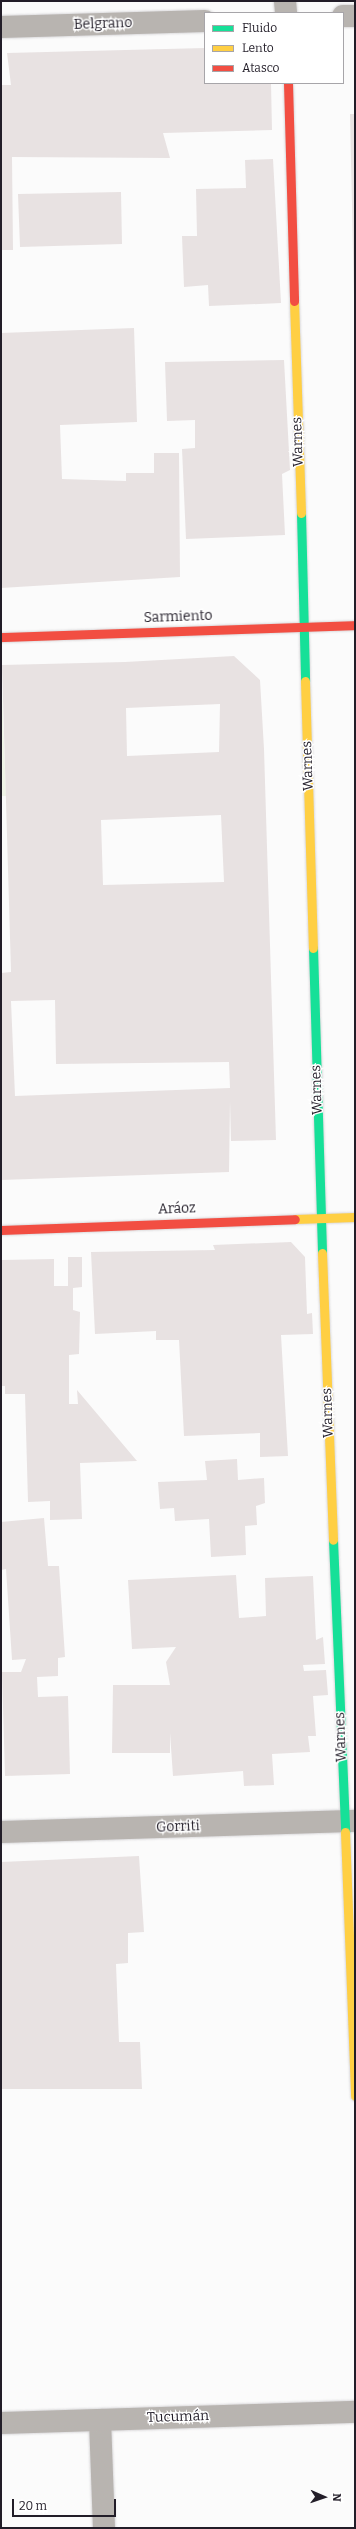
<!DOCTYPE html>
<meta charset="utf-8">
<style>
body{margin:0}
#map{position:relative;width:356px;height:2529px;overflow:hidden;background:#fbfbfb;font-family:Bitter,serif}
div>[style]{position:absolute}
.green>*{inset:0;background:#eff4e7}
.building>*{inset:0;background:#e8e2e2}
.roads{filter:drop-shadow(0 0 1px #d8d7d9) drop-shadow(0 0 1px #d8d7d9)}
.street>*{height:22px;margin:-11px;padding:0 11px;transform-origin:11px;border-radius:11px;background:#b8b4b0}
.fast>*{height:9px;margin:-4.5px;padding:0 4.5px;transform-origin:4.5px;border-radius:4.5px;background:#16e098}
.slow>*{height:9px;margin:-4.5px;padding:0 4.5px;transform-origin:4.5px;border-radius:4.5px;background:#ffcf43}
.jam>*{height:9px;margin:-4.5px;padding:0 4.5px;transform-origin:4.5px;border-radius:4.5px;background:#f24e42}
span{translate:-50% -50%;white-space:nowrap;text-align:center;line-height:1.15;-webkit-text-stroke:3px #fff;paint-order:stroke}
.street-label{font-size:14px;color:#221d28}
.frame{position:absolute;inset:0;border:2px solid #221d28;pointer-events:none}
.legend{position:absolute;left:204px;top:12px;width:140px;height:72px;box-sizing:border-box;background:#fff;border:1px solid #a7a5a9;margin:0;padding:5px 7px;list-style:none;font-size:12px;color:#221d28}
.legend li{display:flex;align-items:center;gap:8px;height:20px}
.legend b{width:20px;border:1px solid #a7a5a9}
.north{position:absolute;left:304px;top:2477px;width:40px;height:40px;-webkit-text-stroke:3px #fff;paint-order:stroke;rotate:92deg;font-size:11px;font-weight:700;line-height:16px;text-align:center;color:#221d28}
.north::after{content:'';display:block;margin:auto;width:14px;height:18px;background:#221d28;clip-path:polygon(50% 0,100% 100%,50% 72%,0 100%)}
.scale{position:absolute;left:12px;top:2499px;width:104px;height:18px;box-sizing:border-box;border:2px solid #221d28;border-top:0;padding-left:5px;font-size:12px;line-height:14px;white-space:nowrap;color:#221d28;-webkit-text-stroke:3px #fff;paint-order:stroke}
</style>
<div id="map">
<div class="green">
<div style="clip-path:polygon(1px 666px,6px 796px,1px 796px)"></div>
</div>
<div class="building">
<div style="clip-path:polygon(205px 48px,205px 83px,271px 83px,272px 130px,163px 133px,170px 158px,12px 157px,13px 250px,1px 250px,1px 85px,11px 85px,7px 53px)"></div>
<div style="clip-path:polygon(350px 114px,355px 114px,355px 298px,354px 298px)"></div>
<div style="clip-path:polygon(273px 159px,281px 303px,209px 306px,208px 285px,184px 287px,182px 236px,197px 236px,196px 189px,246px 188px,245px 160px)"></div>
<div style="clip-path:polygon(121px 192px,122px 244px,20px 247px,18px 194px)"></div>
<div style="clip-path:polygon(134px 328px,137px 422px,60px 425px,62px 479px,126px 481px,126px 473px,154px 473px,154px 453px,179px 453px,180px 577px,1px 588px,1px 333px)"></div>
<div style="clip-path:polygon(284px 360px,290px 470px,282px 474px,285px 535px,186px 539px,182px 449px,195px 448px,195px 420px,167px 421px,165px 362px)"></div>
<div style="clip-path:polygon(evenodd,234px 656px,260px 680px,264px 749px,276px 1140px,231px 1141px,230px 1101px,229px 1172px,1px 1180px,1px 973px,11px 972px,2px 665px,125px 662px,234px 656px,220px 704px,219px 752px,127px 756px,126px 708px,220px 704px,234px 656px,221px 815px,224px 882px,103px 885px,101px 820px,221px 815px,234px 656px,55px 1000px,56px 1064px,229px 1062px,230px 1088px,15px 1096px,11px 1001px,55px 1000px)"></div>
<div style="clip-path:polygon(291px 1242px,305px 1257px,307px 1314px,312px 1313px,313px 1334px,281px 1335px,288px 1456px,260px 1457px,260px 1433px,184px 1436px,179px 1340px,156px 1340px,156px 1331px,95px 1334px,91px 1252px,215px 1250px,213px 1245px)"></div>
<div style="clip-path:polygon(68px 1257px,82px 1257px,82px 1287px,73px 1288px,73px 1310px,80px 1312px,79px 1354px,69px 1355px,69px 1404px,78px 1404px,77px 1390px,137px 1461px,80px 1463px,82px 1519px,50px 1520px,50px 1501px,28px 1502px,25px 1394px,5px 1394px,5px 1386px,1px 1386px,1px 1260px,54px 1259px,54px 1286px,68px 1286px)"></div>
<div style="clip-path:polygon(237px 1459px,238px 1480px,264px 1478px,265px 1503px,256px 1506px,257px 1525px,245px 1526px,246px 1555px,211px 1557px,209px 1519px,175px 1521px,174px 1508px,160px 1509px,158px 1482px,207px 1480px,205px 1461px)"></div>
<div style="clip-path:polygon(44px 1518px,48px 1566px,59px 1566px,65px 1657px,58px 1658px,58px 1676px,37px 1677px,38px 1697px,68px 1696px,70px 1774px,5px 1776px,2px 1672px,21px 1672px,26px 1659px,12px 1660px,6px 1569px,1px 1570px,1px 1522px)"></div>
<div style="clip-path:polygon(236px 1575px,239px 1618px,266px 1616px,265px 1578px,313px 1576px,316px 1640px,323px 1637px,325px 1664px,303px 1665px,304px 1671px,326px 1670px,328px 1695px,313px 1696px,316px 1736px,308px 1736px,310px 1752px,272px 1754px,274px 1785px,244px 1786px,243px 1771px,173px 1776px,170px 1733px,170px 1753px,112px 1753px,113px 1685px,170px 1685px,166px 1662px,176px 1647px,132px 1649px,128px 1580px)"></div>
<div style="clip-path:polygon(139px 1856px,144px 1932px,128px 1933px,128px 1963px,116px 1964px,119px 2042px,140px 2042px,142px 2089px,1px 2089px,1px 1862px)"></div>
</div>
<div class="roads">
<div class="street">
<div style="left:285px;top:1px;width:12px;rotate:85deg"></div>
<div style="left:343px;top:16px;width:12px"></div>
<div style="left:1px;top:27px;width:204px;rotate:-1.7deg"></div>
<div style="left:1px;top:1832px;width:354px;rotate:-1.8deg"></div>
<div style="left:100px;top:2420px;width:108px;rotate:87.9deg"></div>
<div style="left:1px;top:2423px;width:354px;rotate:-1.8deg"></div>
</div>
<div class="fast">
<div style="left:301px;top:513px;width:168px;rotate:88.6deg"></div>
<div style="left:313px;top:948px;width:305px;rotate:88.3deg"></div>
<div style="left:333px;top:1540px;width:292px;rotate:87.6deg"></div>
</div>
<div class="slow">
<div style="left:294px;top:301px;width:212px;rotate:88.1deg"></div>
<div style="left:305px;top:681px;width:267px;rotate:88.3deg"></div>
<div style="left:295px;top:1219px;width:60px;rotate:-1.9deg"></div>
<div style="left:322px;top:1253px;width:287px;rotate:87.8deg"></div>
<div style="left:345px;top:1832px;width:264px;rotate:87.8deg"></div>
</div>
<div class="jam">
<div style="left:288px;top:83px;width:218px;rotate:88.4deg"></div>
<div style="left:1px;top:637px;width:354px;rotate:-1.9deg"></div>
<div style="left:1px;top:1230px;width:294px;rotate:-2.1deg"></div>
</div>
</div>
<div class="street-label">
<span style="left:103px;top:24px;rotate:-2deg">Belgrano</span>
<span style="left:298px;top:442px;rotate:-92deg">Warnes</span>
<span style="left:178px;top:617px;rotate:-2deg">Sarmiento</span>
<span style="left:308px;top:766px;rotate:-92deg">Warnes</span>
<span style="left:317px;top:1090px;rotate:-92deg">Warnes</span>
<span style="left:177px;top:1209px;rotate:-2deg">Aráoz</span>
<span style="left:328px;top:1413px;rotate:-92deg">Warnes</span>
<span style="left:341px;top:1737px;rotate:-92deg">Warnes</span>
<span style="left:178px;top:1827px;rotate:-2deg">Gorriti</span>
<span style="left:178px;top:2417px;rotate:-2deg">Tucumán</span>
</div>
<div class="frame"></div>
<ul class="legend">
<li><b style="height:5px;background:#16e098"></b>Fluido</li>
<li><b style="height:5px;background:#ffcf43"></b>Lento</li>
<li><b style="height:5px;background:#f24e42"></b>Atasco</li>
</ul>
<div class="north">N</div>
<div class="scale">20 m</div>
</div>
